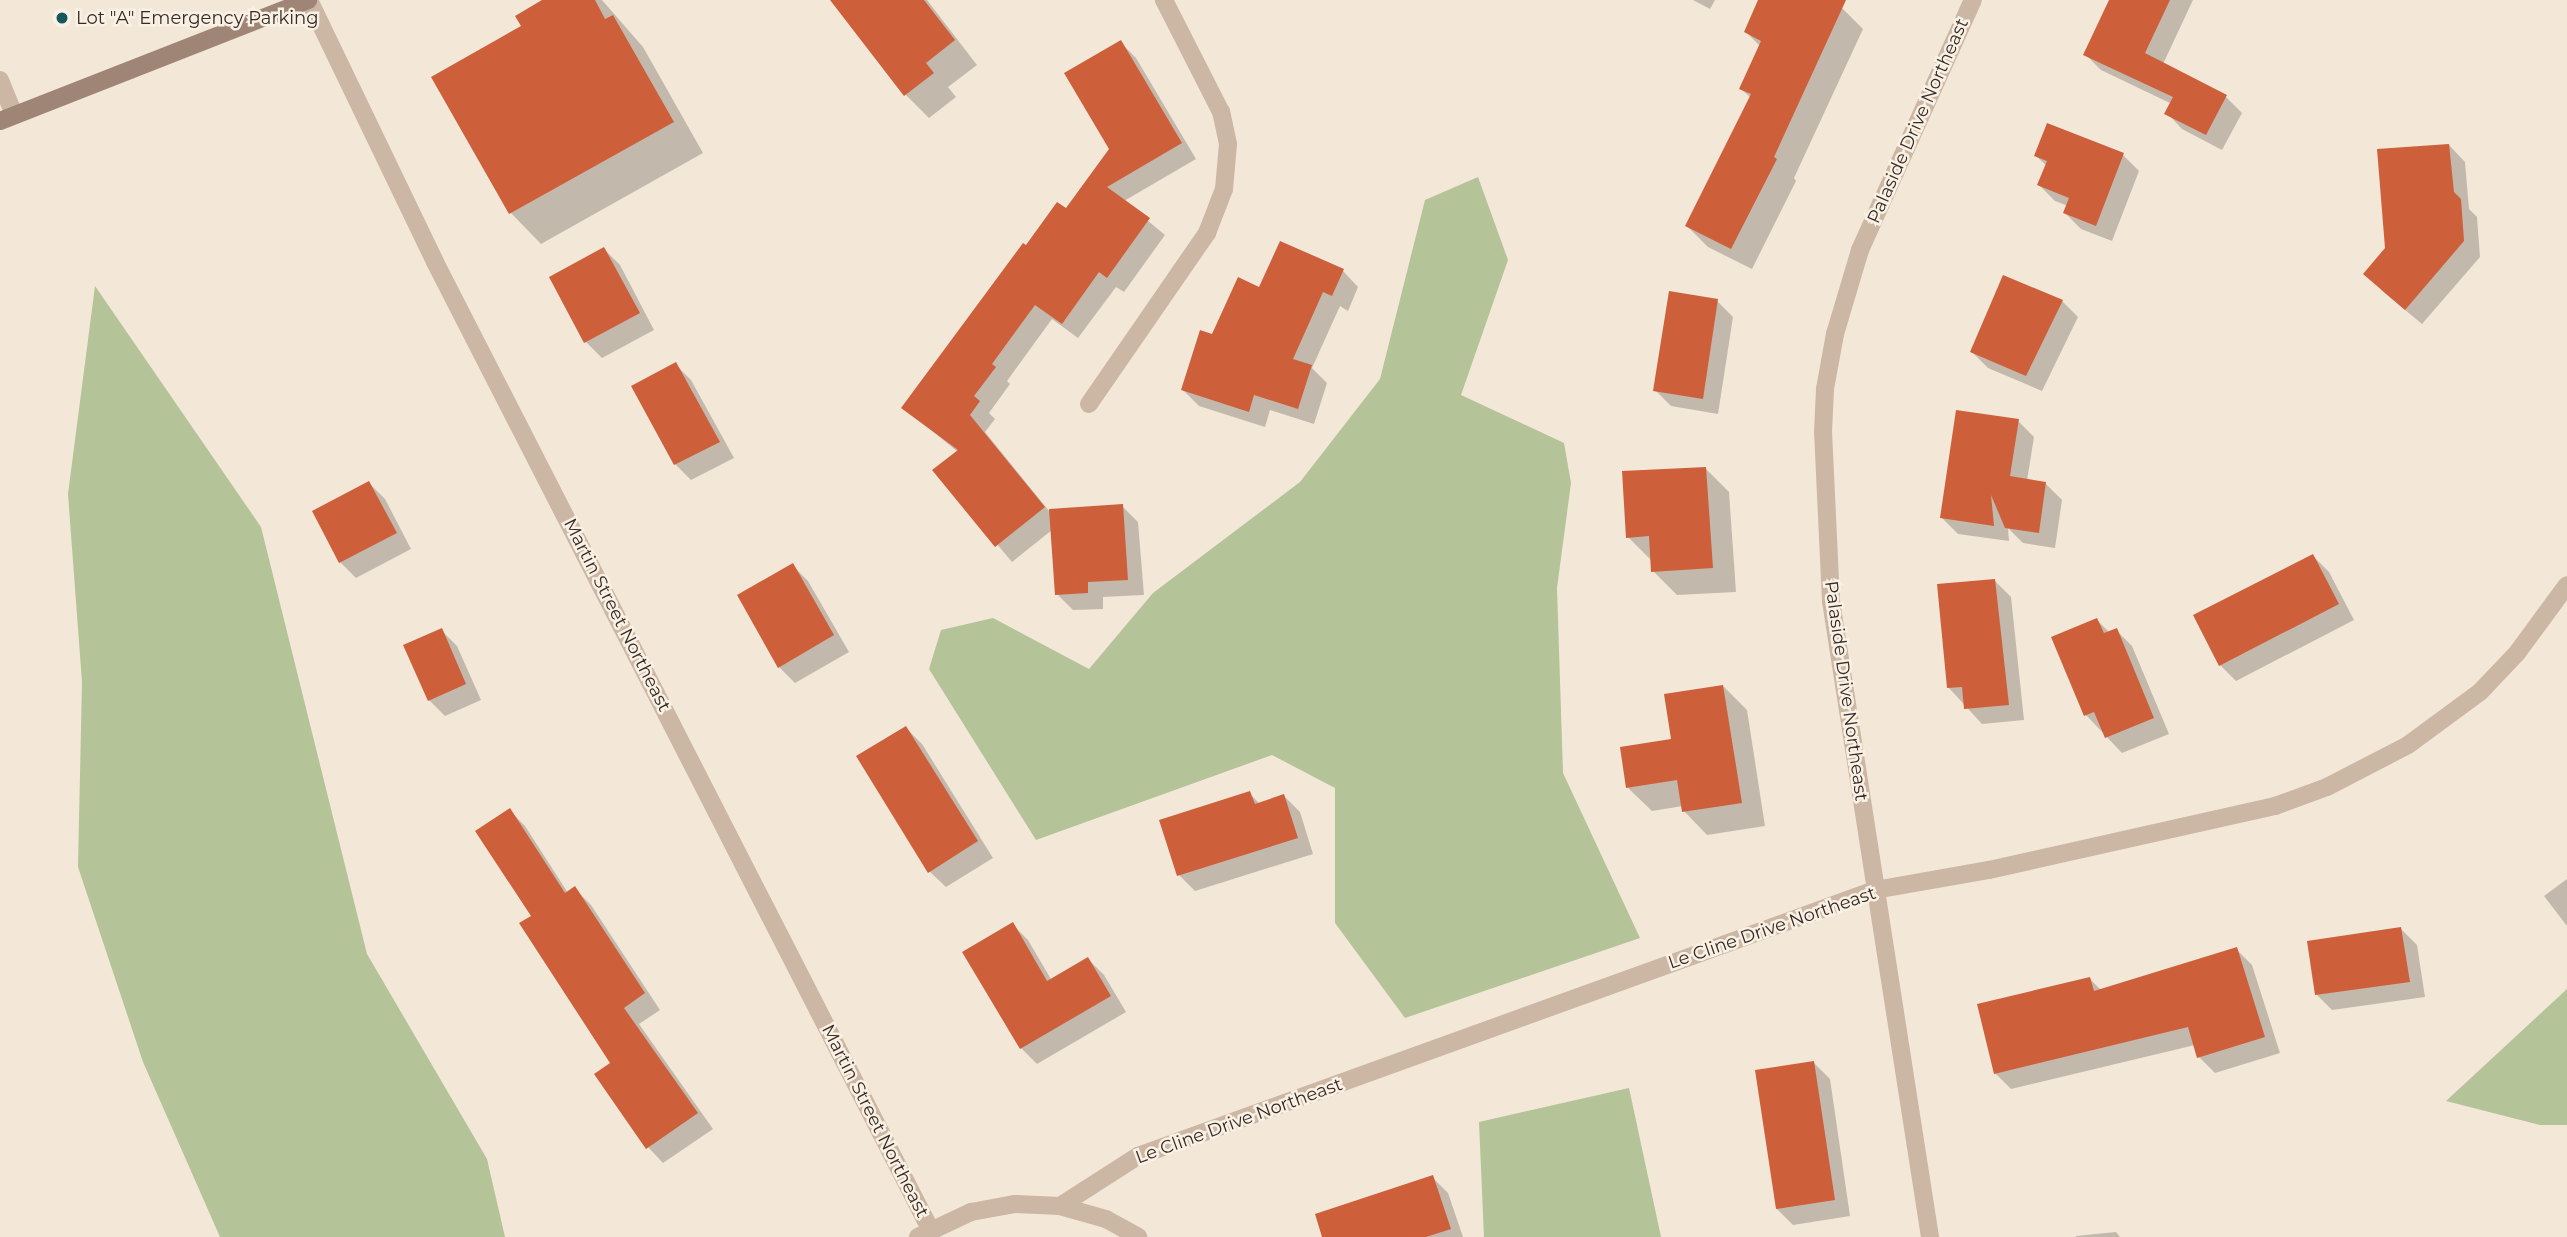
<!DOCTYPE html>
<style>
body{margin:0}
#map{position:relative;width:2567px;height:1237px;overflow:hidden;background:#f3e7d8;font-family:Montserrat,sans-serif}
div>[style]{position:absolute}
.green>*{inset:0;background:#b4c398}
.shadow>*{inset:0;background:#0003}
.building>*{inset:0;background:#ce5f3b}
.minor>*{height:18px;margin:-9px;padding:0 9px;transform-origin:9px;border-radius:9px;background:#ccb6a4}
.secondary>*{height:18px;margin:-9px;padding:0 9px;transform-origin:9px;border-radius:9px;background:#9f8575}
.dots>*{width:19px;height:19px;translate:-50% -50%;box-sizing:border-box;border:4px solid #faf1e5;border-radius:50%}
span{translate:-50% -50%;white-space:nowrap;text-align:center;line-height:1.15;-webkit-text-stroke:5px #faf1e5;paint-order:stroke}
.poi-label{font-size:18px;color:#362b26}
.left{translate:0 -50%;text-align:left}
.street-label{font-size:18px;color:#362b26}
</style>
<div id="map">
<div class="green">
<div style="clip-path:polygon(1478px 177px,1508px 260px,1461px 395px,1564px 443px,1571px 483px,1557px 588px,1563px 773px,1640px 938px,1405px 1018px,1335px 923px,1335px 788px,1272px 755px,1036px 840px,929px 669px,941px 630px,993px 618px,1089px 669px,1153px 593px,1300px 482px,1380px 379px,1425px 200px)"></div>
<div style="clip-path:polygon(95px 286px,261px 527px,367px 954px,487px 1159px,505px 1237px,220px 1237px,143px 1062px,78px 867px,82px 682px,68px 494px)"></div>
<div style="clip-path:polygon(2567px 989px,2567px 1125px,2540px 1125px,2446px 1101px)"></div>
<div style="clip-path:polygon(1629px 1088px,1661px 1237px,1484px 1237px,1479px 1122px)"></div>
</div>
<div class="shadow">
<div style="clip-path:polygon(546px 0,602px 0,643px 47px,703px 153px,541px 244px,511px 213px,433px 77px,523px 27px)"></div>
<div style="clip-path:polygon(832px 0,927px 0,977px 65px,948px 87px,956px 97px,929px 118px,905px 94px)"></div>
<div style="clip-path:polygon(1693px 0,1715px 0,1710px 9px)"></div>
<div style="clip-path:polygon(1760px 0,1824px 0,1842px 8px,1863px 29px,1794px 178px,1796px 181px,1752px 269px,1708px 247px,1687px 226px,1751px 98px,1741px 89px,1761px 47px,1746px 32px)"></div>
<div style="clip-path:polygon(2111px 0,2193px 0,2163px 64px,2226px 97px,2242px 113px,2222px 150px,2182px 129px,2167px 113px,2172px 104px,2101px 70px,2085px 54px)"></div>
<div style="clip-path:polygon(1120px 42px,1136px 58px,1196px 159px,1124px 201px,1165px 235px,1124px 292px,1116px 287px,1078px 338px,1052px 319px,1007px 381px,1010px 384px,989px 413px,995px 419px,985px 432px,1049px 511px,1122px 506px,1138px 522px,1144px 595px,1103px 597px,1103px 609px,1073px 610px,1057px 594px,1052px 530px,1012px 562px,935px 470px,958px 452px,904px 408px,1026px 247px,1066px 211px,1111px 149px)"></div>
<div style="clip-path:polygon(2048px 125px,2123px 155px,2139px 171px,2112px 241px,2081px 229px,2065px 213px,2068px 206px,2055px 201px,2039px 185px,2047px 166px,2036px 156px)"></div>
<div style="clip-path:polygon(2449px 145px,2465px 162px,2469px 209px,2477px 217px,2480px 257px,2422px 324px,2381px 290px,2387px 249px)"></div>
<div style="clip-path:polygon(604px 249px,620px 265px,654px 330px,602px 358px,586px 342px,551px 278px)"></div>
<div style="clip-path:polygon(1343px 271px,1358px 287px,1348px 311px,1340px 306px,1312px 368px,1327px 383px,1314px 424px,1270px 410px,1265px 427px,1199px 406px,1183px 390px,1213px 336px,1260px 289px)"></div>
<div style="clip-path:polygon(1717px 301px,1733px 317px,1718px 414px,1671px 406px,1655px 390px)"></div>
<div style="clip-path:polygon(2062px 301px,2078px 317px,2042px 391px,1988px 368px,1972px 352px)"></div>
<div style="clip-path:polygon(675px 364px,691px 380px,734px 458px,691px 480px,675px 464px)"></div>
<div style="clip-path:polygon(2018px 421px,2034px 437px,2027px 481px,2046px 484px,2062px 500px,2055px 548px,2023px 543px,2008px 528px,2009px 541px,1958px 534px,1942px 518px)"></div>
<div style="clip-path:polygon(1705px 468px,1729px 492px,1736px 592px,1677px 595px,1653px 571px,1652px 561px,1628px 537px)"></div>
<div style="clip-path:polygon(369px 483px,385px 499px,411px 549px,356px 578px,340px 562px)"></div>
<div style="clip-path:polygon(2313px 556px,2329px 572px,2354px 620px,2236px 681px,2220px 665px)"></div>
<div style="clip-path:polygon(792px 565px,808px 581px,849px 652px,795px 683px,779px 667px)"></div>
<div style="clip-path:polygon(1995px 581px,2011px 597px,2024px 720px,1982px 724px,1948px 687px)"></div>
<div style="clip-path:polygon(2097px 620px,2109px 632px,2116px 630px,2132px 646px,2169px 734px,2122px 753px,2086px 715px)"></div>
<div style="clip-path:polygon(441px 630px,457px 646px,481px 700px,445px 716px,429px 700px)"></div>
<div style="clip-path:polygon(1723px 686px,1747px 710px,1765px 826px,1707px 835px,1684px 811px,1683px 806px,1652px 811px,1628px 788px)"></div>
<div style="clip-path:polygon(906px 728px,922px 744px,993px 858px,946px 887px,930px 872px)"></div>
<div style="clip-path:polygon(1249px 793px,1260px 804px,1284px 796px,1300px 812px,1313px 854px,1195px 891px,1179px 875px)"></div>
<div style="clip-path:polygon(509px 810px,525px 826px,568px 893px,575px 889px,591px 905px,660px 1010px,639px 1024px,713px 1129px,663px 1163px,648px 1147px,612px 1063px,533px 916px)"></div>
<div style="clip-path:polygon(2567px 879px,2567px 926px,2544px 896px)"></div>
<div style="clip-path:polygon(1012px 924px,1028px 940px,1052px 981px,1088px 959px,1104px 975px,1126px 1012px,1037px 1064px,1021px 1048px)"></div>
<div style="clip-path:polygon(2401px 929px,2417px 945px,2425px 997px,2332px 1010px,2316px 994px)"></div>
<div style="clip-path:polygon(2236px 949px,2252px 965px,2280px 1053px,2215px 1073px,2199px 1057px,2195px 1045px,2011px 1089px,1995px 1073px,2090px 979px,2102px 991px)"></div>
<div style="clip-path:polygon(1814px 1063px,1830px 1079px,1850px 1216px,1793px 1225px,1777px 1209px)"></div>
<div style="clip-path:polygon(1432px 1177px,1448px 1193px,1463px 1237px,1324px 1237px)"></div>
<div style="clip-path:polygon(2116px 1232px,2120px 1237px,2076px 1237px,2076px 1236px)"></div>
</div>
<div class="building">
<div style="clip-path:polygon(542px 0,595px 0,605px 19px,613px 15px,674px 122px,509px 214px,431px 77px,521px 26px,515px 16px)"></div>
<div style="clip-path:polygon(830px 0,924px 0,955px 40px,926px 63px,934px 73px,904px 96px)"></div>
<div style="clip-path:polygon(1758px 0,1846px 0,1774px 157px,1777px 159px,1731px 249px,1685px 226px,1751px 94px,1739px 89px,1761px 41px,1744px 32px)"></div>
<div style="clip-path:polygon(2109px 0,2170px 0,2145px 53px,2227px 95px,2206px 135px,2164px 114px,2173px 97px,2083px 55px)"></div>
<div style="clip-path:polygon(1121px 40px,1182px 143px,1107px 187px,1150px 218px,1107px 278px,1099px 272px,1062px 324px,1035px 305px,992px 364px,996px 367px,974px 396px,980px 401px,970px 415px,1045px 507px,995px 547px,932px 470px,958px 450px,901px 408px,1023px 243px,1026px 245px,1057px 202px,1066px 208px,1109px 149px,1064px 73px)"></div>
<div style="clip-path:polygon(2047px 123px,2124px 153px,2096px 226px,2063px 213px,2069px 198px,2037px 185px,2047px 161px,2034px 156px)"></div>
<div style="clip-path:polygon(2449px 144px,2454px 192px,2461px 199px,2464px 241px,2405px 310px,2363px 274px,2385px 248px,2377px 149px)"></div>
<div style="clip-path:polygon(1280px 241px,1344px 269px,1332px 296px,1323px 292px,1293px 359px,1312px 365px,1298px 409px,1254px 395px,1249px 412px,1181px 390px,1200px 330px,1212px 334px,1238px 277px,1259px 287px)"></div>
<div style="clip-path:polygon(604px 247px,640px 313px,584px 343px,549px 277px)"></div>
<div style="clip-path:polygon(2003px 275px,2063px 300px,2026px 376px,1970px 352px)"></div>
<div style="clip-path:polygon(1669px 291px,1718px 299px,1703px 399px,1653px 391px)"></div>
<div style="clip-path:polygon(676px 362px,720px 442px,674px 465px,631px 386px)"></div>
<div style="clip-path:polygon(1956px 410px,2019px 419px,2010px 476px,2046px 482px,2039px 533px,2005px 528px,1991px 495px,1994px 526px,1940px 518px)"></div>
<div style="clip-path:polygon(1706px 467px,1713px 568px,1651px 572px,1649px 536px,1626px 538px,1622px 471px)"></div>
<div style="clip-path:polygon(369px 481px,397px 533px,339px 563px,312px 511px)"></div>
<div style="clip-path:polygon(1123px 504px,1128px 580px,1088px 582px,1088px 593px,1055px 595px,1049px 509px)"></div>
<div style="clip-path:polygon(2313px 554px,2339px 604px,2219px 666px,2193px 615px)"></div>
<div style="clip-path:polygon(793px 563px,834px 635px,778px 668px,737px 595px)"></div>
<div style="clip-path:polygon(1995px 579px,2009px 705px,1964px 709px,1962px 687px,1947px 688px,1937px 584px)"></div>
<div style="clip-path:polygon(2097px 618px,2104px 633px,2117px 628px,2154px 718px,2105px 738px,2094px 712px,2084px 716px,2051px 637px)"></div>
<div style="clip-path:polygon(442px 628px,466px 684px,428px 701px,403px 645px)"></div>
<div style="clip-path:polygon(1723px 685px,1742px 803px,1682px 812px,1677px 780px,1626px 788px,1620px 747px,1671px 739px,1664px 694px)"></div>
<div style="clip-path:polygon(906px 726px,978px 841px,928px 873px,856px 756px)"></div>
<div style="clip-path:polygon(1250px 791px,1255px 804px,1284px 794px,1298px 838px,1177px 876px,1159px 820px)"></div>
<div style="clip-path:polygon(510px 808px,565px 893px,575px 886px,645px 993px,624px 1008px,698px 1113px,646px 1149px,594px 1074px,610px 1063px,519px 923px,531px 916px,475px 831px)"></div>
<div style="clip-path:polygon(1013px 922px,1047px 981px,1088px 957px,1111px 996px,1020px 1049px,962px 952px)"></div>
<div style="clip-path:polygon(2401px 927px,2410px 982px,2315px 995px,2307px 941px)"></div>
<div style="clip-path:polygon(2237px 947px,2265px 1037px,2197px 1058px,2188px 1027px,1994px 1074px,1977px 1004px,2090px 977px,2094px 991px)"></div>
<div style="clip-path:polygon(1814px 1061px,1835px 1200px,1776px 1209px,1755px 1070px)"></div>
<div style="clip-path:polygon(1433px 1175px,1451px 1229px,1426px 1237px,1322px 1237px,1315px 1214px)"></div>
</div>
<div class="minor">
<div style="left:309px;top:0;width:291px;rotate:64.3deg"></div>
<div style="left:435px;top:262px;width:1086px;rotate:62.89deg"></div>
<div style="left:0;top:80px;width:38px;rotate:68deg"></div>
<div style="left:1089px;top:404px;width:208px;rotate:-55.4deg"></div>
<div style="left:1207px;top:233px;width:47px;rotate:-68.9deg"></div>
<div style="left:1224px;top:189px;width:45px;rotate:-84.9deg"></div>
<div style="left:1228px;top:144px;width:33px;rotate:-102deg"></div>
<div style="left:1221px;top:112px;width:126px;rotate:-117deg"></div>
<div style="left:1060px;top:1206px;width:93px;rotate:-32.7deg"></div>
<div style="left:1138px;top:1156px;width:784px;rotate:-19.85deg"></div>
<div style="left:1875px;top:890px;width:116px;rotate:-10deg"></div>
<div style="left:1989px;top:870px;width:293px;rotate:-12.6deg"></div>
<div style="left:2275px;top:806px;width:55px;rotate:-20.1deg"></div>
<div style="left:2327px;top:787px;width:91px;rotate:-27.4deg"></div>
<div style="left:2408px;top:745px;width:89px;rotate:-36.4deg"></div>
<div style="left:2480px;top:692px;width:54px;rotate:-46.5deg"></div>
<div style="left:2517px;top:653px;width:84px;rotate:-53.7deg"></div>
<div style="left:918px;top:1237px;width:59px;rotate:-25.3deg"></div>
<div style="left:971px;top:1212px;width:45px;rotate:-10.3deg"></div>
<div style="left:1015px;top:1204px;width:45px;rotate:2.5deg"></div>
<div style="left:1060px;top:1206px;width:48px;rotate:15.8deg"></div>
<div style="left:1106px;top:1219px;width:37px;rotate:29deg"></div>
<div style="left:1930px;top:1237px;width:644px;rotate:-98.85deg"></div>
<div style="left:1831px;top:601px;width:169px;rotate:-92.7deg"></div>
<div style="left:1823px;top:432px;width:43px;rotate:-87.3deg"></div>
<div style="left:1825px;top:389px;width:56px;rotate:-79.7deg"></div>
<div style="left:1835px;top:334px;width:88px;rotate:-73.4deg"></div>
<div style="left:1860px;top:250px;width:274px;rotate:-65.7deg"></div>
</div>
<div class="secondary">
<div style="left:0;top:121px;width:331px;rotate:-21.4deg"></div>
</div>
<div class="dots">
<div style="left:62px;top:18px;background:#19565b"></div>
</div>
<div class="poi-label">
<span class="left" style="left:76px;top:18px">Lot "A" Emergency Parking</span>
</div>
<div class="street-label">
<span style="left:1918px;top:121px;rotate:-66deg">Palaside Drive Northeast</span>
<span style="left:617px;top:615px;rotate:63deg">Martin Street Northeast</span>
<span style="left:1846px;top:691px;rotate:82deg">Palaside Drive Northeast</span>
<span style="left:1772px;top:928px;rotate:-19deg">Le Cline Drive Northeast</span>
<span style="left:875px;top:1121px;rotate:63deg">Martin Street Northeast</span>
<span style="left:1239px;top:1121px;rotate:-20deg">Le Cline Drive Northeast</span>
</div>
</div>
